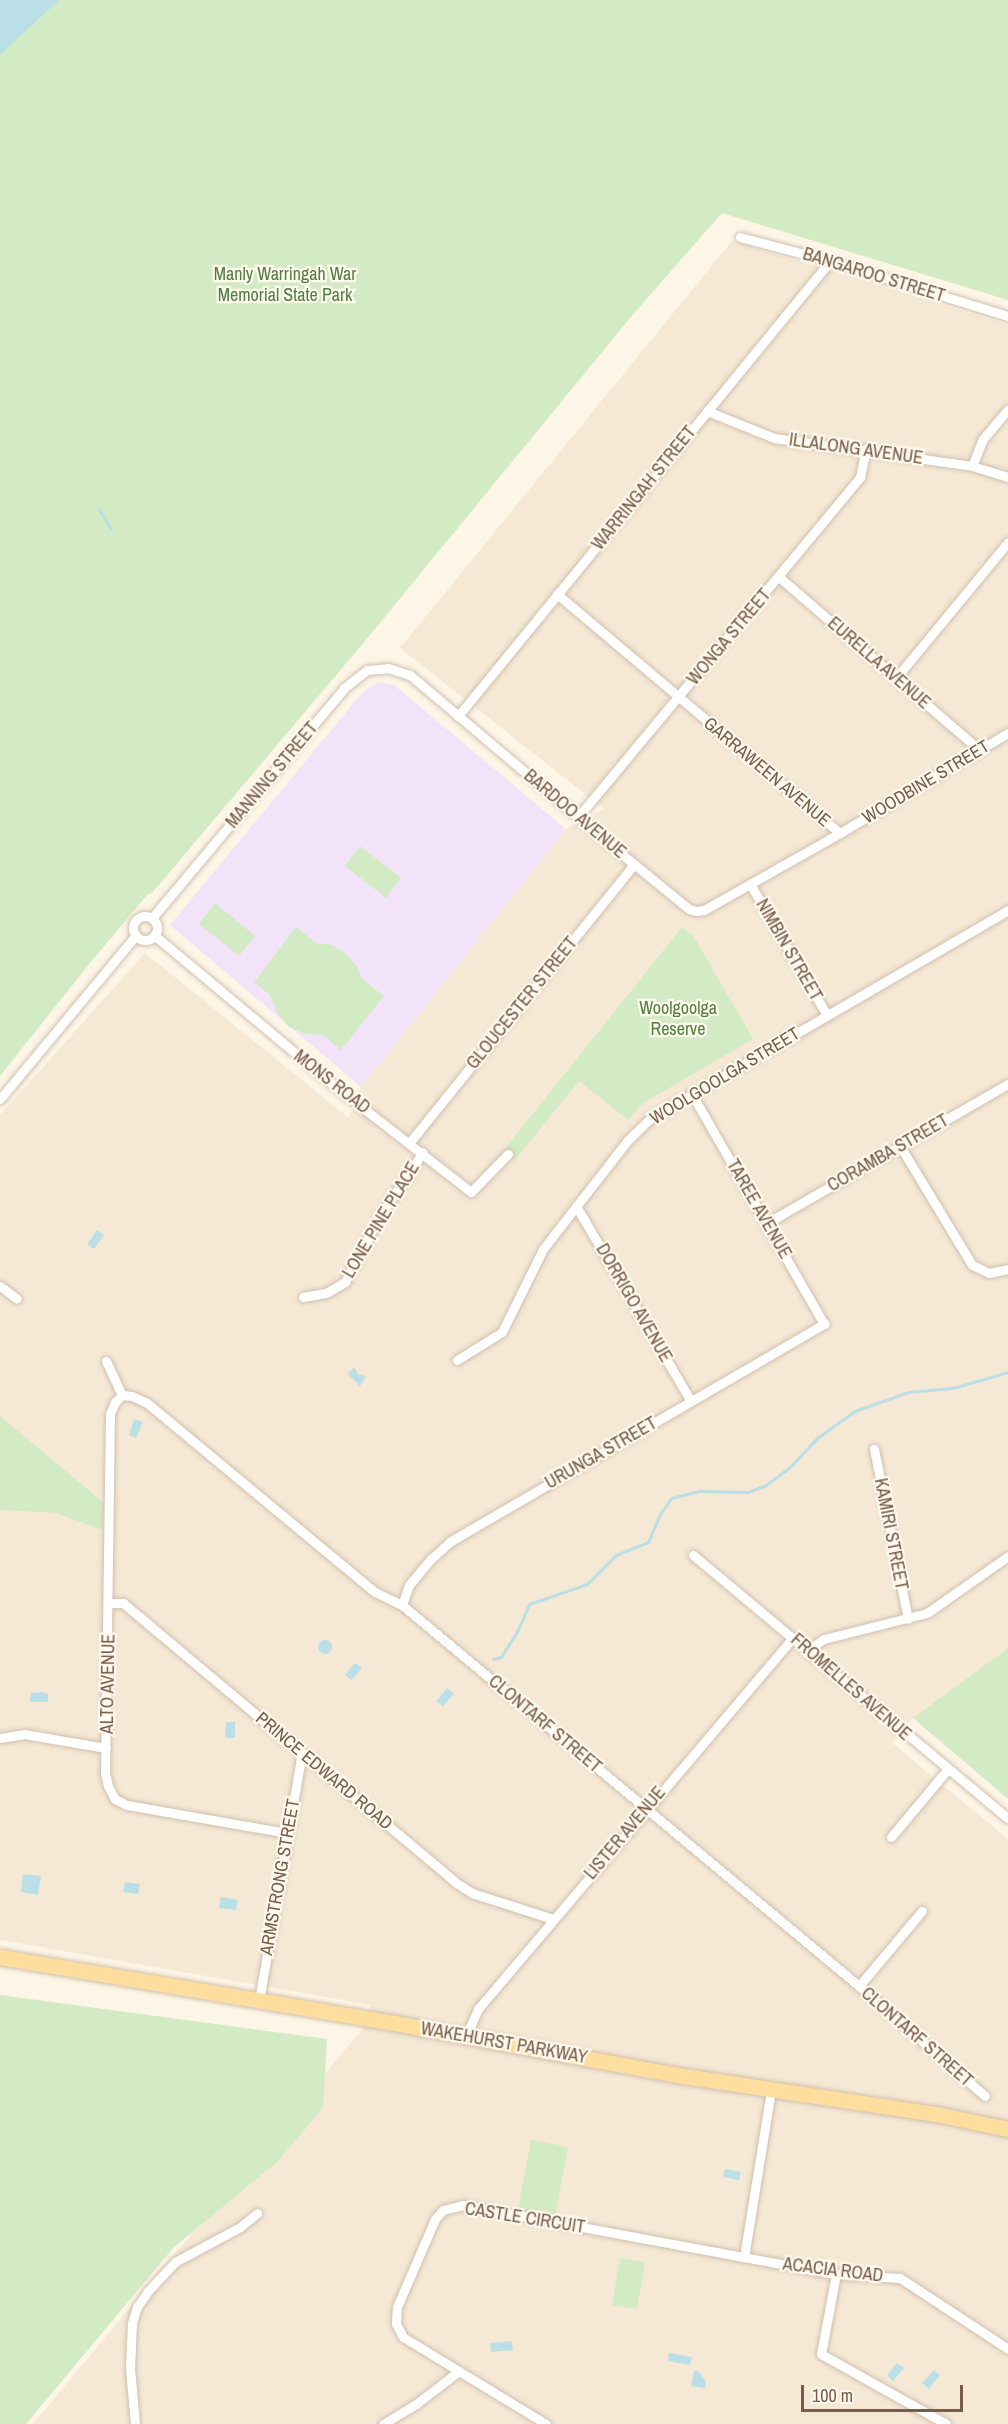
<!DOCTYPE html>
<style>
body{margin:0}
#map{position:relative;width:1008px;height:2424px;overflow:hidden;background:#fdf5e6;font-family:"Archivo Narrow",sans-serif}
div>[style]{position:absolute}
.residential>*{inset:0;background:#f5e8d5}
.education>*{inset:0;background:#f2e3f9}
.green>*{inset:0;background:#d2ebc4}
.water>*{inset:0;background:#badfe7}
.round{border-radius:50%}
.stream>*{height:3px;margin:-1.5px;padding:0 1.5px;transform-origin:1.5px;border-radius:1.5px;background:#badfe7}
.roads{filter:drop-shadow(0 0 2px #d1c0ae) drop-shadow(0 0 2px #d1c0ae)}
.street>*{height:9px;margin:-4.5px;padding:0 4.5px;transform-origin:4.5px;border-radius:4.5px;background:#fff}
.street>.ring{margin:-4.5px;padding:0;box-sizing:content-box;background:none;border:9px solid #fff;border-radius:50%}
.primary>*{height:15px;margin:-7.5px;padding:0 7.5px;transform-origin:7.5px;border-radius:7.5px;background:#fdde9e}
span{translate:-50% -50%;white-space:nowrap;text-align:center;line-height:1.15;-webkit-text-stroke:4.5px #fff9ed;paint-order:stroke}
.park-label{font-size:18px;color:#507e42}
.street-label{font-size:18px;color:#775c4a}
.scale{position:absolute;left:801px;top:2385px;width:162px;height:27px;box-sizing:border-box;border:3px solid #775c4a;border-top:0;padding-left:8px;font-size:18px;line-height:21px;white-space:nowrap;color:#775c4a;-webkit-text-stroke:4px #fff9ed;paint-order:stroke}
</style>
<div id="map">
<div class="residential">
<div style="clip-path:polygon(732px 241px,1008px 325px,1008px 1648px,913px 1718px,892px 1743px,1008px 1839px,1008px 2424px,33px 2424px,365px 2026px,371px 2005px,0 1940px,0 1115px,145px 953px,349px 1118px,361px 1087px,566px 829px,604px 809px,400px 648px)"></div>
</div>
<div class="education">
<div style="clip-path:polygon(379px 682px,394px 685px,566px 829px,361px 1087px,170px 925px,362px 693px)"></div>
</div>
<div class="green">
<div style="clip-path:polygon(0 0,1008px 0,1008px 300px,722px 213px,635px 312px,370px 635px,152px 893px,148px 894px,94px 958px,0 1076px)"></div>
<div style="clip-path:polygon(360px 846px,401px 878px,386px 898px,345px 866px)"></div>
<div style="clip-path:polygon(215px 903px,255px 936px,239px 956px,199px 924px)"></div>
<div style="clip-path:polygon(296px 927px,316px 943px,332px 945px,346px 954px,358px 968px,361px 978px,384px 996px,341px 1050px,323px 1035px,305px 1034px,289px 1027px,278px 1015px,270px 995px,254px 982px)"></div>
<div style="clip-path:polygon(682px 927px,694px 937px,753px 1039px,643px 1103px,628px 1120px,579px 1081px,515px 1160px,503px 1151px)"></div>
<div style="clip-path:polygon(0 1416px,104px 1503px,103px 1530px,56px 1513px,0 1510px)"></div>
<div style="clip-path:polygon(1008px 1648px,1008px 1799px,913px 1718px)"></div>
<div style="clip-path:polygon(0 1995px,327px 2039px,323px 2108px,278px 2161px,174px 2247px,26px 2424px,0 2424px)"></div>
<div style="clip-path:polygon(531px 2140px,568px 2147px,554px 2222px,517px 2214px)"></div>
<div style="clip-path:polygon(620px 2258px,645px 2262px,637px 2309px,612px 2305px)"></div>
</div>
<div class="water">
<div style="clip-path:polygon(0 0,59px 0,0 55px)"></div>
<div style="clip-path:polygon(97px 1230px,104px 1235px,94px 1249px,87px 1244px)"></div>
<div style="clip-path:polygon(354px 1367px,358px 1374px,366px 1377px,360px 1386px,348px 1374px)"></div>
<div style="clip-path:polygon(134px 1419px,143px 1422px,136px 1438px,129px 1435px)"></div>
<div class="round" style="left:318px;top:1640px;width:14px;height:14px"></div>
<div style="clip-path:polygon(355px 1663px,362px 1668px,352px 1680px,345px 1675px)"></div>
<div style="clip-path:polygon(447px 1688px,454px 1694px,443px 1706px,436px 1701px)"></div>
<div style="clip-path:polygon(42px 1692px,48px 1694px,48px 1702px,30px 1702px,31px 1693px)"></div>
<div style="clip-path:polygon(226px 1722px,235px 1722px,235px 1738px,225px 1738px)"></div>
<div style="clip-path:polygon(23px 1874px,41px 1876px,38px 1895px,21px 1892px)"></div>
<div style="clip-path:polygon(125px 1882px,140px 1884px,138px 1894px,123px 1892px)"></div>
<div style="clip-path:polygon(221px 1897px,238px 1900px,236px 1910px,219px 1908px)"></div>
<div style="clip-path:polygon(725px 2169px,741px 2172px,739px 2180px,723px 2177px)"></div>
<div style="clip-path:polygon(512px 2341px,513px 2350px,491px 2352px,490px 2343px)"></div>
<div style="clip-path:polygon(669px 2353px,692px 2357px,690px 2365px,668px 2361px)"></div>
<div style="clip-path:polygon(897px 2363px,904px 2368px,893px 2381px,887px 2375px)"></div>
<div style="clip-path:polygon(934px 2370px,940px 2375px,929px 2389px,922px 2383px)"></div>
<div style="clip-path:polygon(694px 2371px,698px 2371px,706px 2382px,705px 2388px,691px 2386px)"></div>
</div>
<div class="stream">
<div style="left:99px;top:509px;width:23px;rotate:59deg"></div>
<div style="left:493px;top:1659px;width:8px;rotate:-14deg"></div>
<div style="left:501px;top:1657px;width:32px;rotate:-58deg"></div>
<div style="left:518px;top:1630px;width:28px;rotate:-67deg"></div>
<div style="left:529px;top:1604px;width:61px;rotate:-19deg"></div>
<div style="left:587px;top:1584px;width:41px;rotate:-45deg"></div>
<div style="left:616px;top:1555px;width:35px;rotate:-22deg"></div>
<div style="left:648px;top:1542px;width:30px;rotate:-67deg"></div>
<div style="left:660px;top:1514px;width:19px;rotate:-55deg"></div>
<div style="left:671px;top:1498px;width:30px;rotate:-14deg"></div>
<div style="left:700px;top:1491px;width:48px;rotate:1.2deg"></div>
<div style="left:748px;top:1492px;width:19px;rotate:-21deg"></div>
<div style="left:766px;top:1485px;width:30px;rotate:-37deg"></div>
<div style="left:790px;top:1467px;width:40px;rotate:-47deg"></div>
<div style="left:817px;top:1438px;width:47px;rotate:-35.4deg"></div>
<div style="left:855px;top:1411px;width:56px;rotate:-19.7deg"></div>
<div style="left:908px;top:1392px;width:45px;rotate:-5.1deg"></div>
<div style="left:953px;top:1388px;width:57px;rotate:-16.2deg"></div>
</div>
<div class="roads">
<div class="street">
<div style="left:740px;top:237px;width:93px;rotate:14.9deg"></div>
<div style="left:830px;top:261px;width:186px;rotate:17.2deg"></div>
<div style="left:707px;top:411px;width:72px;rotate:21.9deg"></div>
<div style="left:774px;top:438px;width:200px;rotate:8deg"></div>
<div style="left:972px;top:466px;width:38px;rotate:17deg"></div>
<div style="left:972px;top:466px;width:29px;rotate:-68deg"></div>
<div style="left:983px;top:439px;width:39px;rotate:-50deg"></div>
<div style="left:779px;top:577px;width:263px;rotate:40.8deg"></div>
<div style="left:557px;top:594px;width:370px;rotate:40.2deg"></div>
<div style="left:896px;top:678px;width:176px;rotate:-50.5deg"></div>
<div style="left:458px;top:716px;width:588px;rotate:-50.73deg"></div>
<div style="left:578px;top:817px;width:442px;rotate:-50.3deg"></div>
<div style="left:860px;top:477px;width:29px;rotate:-78deg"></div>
<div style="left:750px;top:884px;width:152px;rotate:59.6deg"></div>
<div class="ring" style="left:133px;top:916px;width:15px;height:15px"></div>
<div style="left:152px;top:918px;width:300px;rotate:-50.1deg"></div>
<div style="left:344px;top:688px;width:29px;rotate:-38deg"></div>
<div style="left:367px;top:670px;width:21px;rotate:-5deg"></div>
<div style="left:388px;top:668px;width:23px;rotate:18deg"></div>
<div style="left:410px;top:675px;width:293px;rotate:40.2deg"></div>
<div style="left:634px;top:864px;width:71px;rotate:39.3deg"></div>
<div style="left:689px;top:909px;width:7px;rotate:16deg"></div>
<div style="left:696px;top:911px;width:8px;rotate:-7deg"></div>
<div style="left:704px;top:910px;width:156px;rotate:-29.5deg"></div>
<div style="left:840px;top:833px;width:196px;rotate:-30.8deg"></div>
<div style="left:154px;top:935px;width:237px;rotate:39.9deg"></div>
<div style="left:336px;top:1087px;width:171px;rotate:37.9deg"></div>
<div style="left:471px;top:1192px;width:53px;rotate:-45.8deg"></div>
<div style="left:0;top:1099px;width:213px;rotate:-50.3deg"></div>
<div style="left:410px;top:1142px;width:357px;rotate:-51.1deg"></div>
<div style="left:900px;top:1146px;width:139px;rotate:58.8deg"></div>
<div style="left:972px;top:1265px;width:19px;rotate:25deg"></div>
<div style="left:989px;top:1273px;width:19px;rotate:-12deg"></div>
<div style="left:576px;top:1206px;width:226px;rotate:59.5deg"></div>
<div style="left:767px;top:1223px;width:278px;rotate:-30deg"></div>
<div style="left:0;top:1286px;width:21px;rotate:37deg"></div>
<div style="left:303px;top:1297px;width:23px;rotate:-10deg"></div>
<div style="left:326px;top:1293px;width:22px;rotate:-30deg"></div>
<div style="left:345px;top:1282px;width:73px;rotate:-62.4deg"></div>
<div style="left:379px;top:1217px;width:78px;rotate:-55.9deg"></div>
<div style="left:457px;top:1360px;width:53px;rotate:-31.9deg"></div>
<div style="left:502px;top:1332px;width:93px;rotate:-63.7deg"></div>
<div style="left:543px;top:1249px;width:137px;rotate:-52.1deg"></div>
<div style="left:627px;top:1141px;width:33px;rotate:-44deg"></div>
<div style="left:651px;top:1118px;width:413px;rotate:-30.2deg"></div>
<div style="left:106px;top:1361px;width:38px;rotate:65deg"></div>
<div style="left:122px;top:1395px;width:10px;rotate:6deg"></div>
<div style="left:132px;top:1396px;width:17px;rotate:25deg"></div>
<div style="left:147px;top:1403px;width:296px;rotate:39.7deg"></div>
<div style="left:375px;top:1592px;width:30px;rotate:26deg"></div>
<div style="left:402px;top:1605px;width:595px;rotate:39.82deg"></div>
<div style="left:859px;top:1986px;width:167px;rotate:41.1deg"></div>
<div style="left:122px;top:1395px;width:10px;rotate:135deg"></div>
<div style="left:115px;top:1402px;width:13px;rotate:113deg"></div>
<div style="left:110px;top:1414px;width:359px;rotate:90.8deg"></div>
<div style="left:105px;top:1773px;width:13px;rotate:77deg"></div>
<div style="left:108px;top:1786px;width:15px;rotate:62deg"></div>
<div style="left:115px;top:1799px;width:13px;rotate:27deg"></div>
<div style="left:127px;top:1805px;width:162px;rotate:9.9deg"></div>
<div style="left:874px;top:1449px;width:173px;rotate:78.7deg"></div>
<div style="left:693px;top:1555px;width:410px;rotate:39.9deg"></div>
<div style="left:109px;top:1603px;width:14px"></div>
<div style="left:123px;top:1603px;width:434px;rotate:40deg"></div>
<div style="left:455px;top:1882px;width:20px;rotate:33deg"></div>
<div style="left:472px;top:1893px;width:85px;rotate:17.8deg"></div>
<div style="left:402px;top:1605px;width:21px;rotate:-71deg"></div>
<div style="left:409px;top:1585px;width:35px;rotate:-50deg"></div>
<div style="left:432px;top:1558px;width:25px;rotate:-42deg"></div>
<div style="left:451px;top:1541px;width:432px;rotate:-30.2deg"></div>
<div style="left:824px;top:1324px;width:265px;rotate:-119.9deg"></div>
<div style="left:808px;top:1650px;width:19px;rotate:-35deg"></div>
<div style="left:824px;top:1639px;width:106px;rotate:-14.2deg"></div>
<div style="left:927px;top:1613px;width:99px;rotate:-35.1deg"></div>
<div style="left:0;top:1738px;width:24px;rotate:-9deg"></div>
<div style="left:24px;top:1734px;width:83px;rotate:9.7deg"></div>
<div style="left:891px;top:1837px;width:87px;rotate:-50.1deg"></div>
<div style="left:859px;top:1986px;width:98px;rotate:-50deg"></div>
<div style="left:259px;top:2001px;width:252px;rotate:-80.2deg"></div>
<div style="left:466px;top:2036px;width:30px;rotate:-66deg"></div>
<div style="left:478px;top:2009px;width:487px;rotate:-49.7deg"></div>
<div style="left:744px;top:2257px;width:168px;rotate:-80.8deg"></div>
<div style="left:836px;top:2274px;width:81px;rotate:100.6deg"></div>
<div style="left:821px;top:2354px;width:143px;rotate:29.2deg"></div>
<div style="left:135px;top:2424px;width:56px;rotate:-95.1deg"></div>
<div style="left:130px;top:2368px;width:45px;rotate:-87.5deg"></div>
<div style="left:132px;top:2323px;width:17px;rotate:-73deg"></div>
<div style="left:137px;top:2307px;width:19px;rotate:-55deg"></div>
<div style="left:148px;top:2291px;width:40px;rotate:-47deg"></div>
<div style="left:175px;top:2262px;width:74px;rotate:-28.3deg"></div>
<div style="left:240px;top:2227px;width:22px;rotate:-39deg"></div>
<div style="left:383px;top:2424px;width:39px;rotate:-31deg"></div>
<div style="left:416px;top:2404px;width:54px;rotate:-37.5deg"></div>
<div style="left:546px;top:2424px;width:167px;rotate:-148.7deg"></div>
<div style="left:403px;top:2337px;width:15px;rotate:-118deg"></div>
<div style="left:396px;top:2324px;width:17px;rotate:-87deg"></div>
<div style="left:397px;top:2307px;width:96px;rotate:-66.6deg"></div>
<div style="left:435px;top:2219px;width:12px;rotate:-48deg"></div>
<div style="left:443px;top:2210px;width:21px;rotate:-14deg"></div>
<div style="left:463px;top:2205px;width:379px;rotate:10.5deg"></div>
<div style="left:836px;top:2274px;width:64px;rotate:3.6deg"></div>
<div style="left:900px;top:2278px;width:129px;rotate:33.3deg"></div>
</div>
<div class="primary">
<div style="left:0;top:1957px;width:399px;rotate:9.5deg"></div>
<div style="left:394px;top:2023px;width:295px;rotate:10.4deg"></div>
<div style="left:684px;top:2076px;width:260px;rotate:8.6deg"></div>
<div style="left:941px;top:2115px;width:68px;rotate:11.8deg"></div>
</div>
</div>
<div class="park-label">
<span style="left:285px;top:285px">Manly Warringah War<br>Memorial State Park</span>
<span style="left:678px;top:1019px">Woolgoolga<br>Reserve</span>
</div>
<div class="street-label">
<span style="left:874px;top:275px;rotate:17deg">BANGAROO STREET</span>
<span style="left:856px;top:449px;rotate:8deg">ILLALONG AVENUE</span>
<span style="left:644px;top:488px;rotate:-51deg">WARRINGAH STREET</span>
<span style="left:729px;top:637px;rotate:-50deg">WONGA STREET</span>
<span style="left:879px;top:663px;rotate:41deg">EURELLA AVENUE</span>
<span style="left:767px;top:772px;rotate:40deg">GARRAWEEN AVENUE</span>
<span style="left:272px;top:775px;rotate:-50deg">MANNING STREET</span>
<span style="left:926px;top:782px;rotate:-31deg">WOODBINE STREET</span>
<span style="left:575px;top:814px;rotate:40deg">BARDOO AVENUE</span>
<span style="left:789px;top:950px;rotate:60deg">NIMBIN STREET</span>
<span style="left:522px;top:1003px;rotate:-51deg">GLOUCESTER STREET</span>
<span style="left:725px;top:1076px;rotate:-31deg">WOOLGOOLGA STREET</span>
<span style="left:332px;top:1082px;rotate:38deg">MONS ROAD</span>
<span style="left:888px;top:1153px;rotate:-30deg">CORAMBA STREET</span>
<span style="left:759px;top:1209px;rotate:60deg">TAREE AVENUE</span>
<span style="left:381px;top:1220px;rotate:-59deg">LONE PINE PLACE</span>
<span style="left:634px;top:1303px;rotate:60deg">DORRIGO AVENUE</span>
<span style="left:601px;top:1453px;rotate:-30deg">URUNGA STREET</span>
<span style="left:891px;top:1534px;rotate:79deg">KAMIRI STREET</span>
<span style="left:108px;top:1684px;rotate:-89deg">ALTO AVENUE</span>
<span style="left:851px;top:1687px;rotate:41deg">FROMELLES AVENUE</span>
<span style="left:545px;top:1724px;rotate:40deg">CLONTARF STREET</span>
<span style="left:324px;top:1771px;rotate:40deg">PRINCE EDWARD ROAD</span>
<span style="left:625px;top:1833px;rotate:-50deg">LISTER AVENUE</span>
<span style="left:280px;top:1877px;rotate:-80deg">ARMSTRONG STREET</span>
<span style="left:917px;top:2037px;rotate:41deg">CLONTARF STREET</span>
<span style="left:504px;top:2043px;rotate:10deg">WAKEHURST PARKWAY</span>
<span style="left:525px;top:2218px;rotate:9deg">CASTLE CIRCUIT</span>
<span style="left:833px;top:2270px;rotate:7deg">ACACIA ROAD</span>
</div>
<div class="scale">100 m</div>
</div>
